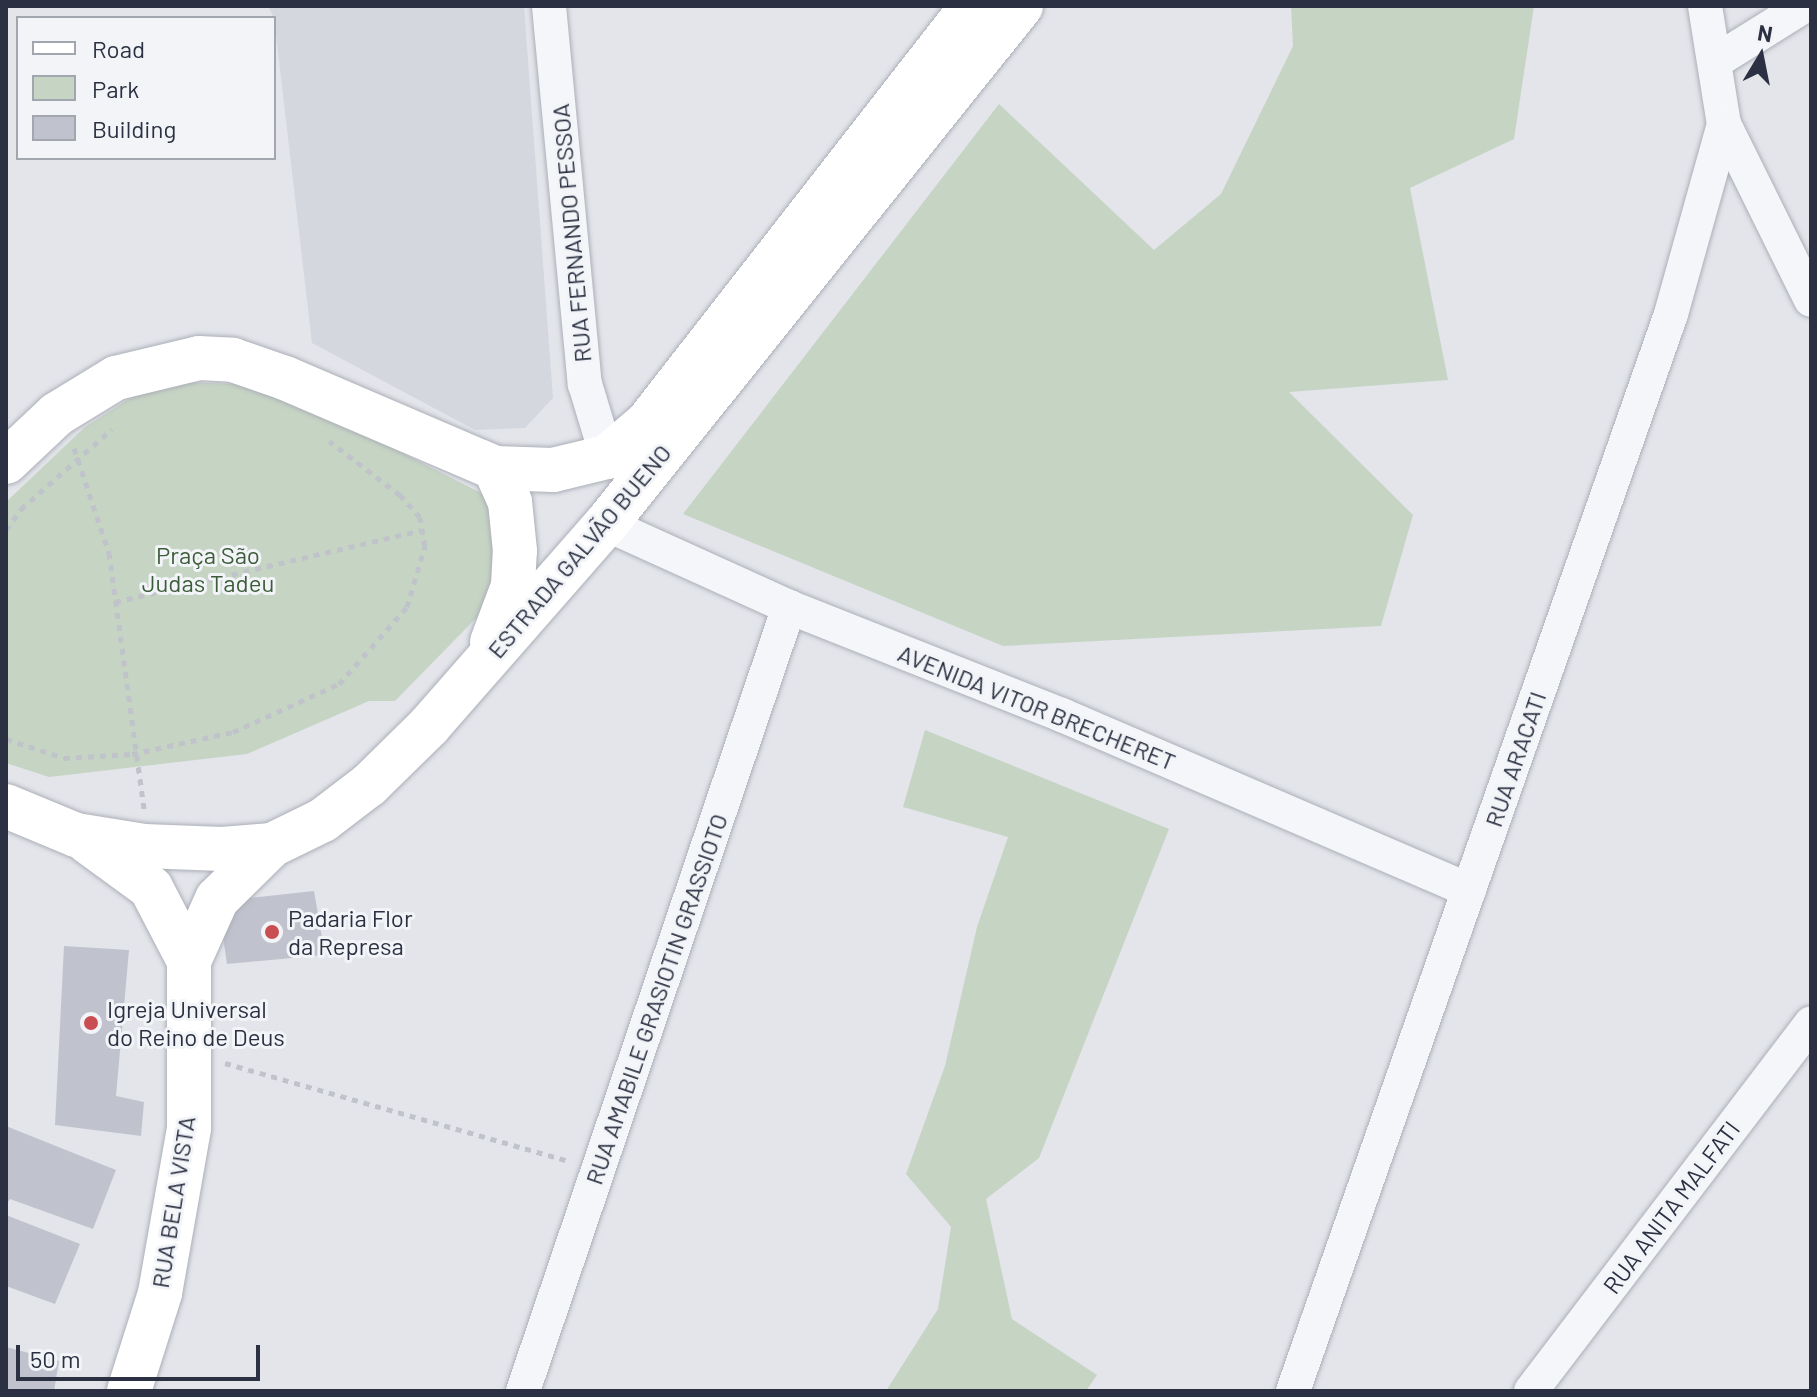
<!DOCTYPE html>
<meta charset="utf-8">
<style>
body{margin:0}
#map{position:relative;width:1817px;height:1397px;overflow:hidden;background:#e3e5ea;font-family:Barlow,sans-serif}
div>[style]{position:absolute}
.built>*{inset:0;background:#d5d7df}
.green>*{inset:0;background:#c6d4c4}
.building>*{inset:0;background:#c0c3cd}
.path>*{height:5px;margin-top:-2.5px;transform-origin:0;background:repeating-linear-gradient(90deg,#c0c3c9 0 6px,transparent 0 12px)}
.roads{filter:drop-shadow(0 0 2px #acafb8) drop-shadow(0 0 2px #acafb8)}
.street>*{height:34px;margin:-17px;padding:0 17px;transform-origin:17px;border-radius:17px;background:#f5f6f9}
.secondary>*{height:44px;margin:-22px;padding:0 22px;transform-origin:22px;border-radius:22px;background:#fff}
.dots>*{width:22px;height:22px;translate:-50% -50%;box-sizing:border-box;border:4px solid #f2f4f8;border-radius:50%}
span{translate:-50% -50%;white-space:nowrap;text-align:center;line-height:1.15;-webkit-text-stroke:6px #f2f4f8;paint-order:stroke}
.street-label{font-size:24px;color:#2b3142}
.park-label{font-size:24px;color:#3c5d39}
.poi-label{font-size:24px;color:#2b3142}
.left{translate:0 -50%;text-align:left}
.frame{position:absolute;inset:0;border:8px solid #2b3142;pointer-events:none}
.legend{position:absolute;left:16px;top:16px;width:260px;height:144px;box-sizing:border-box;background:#f2f4f8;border:2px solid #a2a6af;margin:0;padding:10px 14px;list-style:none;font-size:24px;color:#2b3142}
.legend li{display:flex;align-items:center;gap:16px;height:40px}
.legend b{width:40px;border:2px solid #a2a6af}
.north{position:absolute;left:1721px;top:16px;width:80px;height:80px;-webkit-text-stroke:6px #f2f4f8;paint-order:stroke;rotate:10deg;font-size:22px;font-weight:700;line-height:32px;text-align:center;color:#2b3142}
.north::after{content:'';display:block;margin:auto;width:28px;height:36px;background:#2b3142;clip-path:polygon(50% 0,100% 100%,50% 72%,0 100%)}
.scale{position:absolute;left:16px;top:1345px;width:244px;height:36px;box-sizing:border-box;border:4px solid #2b3142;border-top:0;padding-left:10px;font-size:24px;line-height:28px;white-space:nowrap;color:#2b3142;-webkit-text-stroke:6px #f2f4f8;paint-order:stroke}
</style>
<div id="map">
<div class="built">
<div style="clip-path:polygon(268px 6px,524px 6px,553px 398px,525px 428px,475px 430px,312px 343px,274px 18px)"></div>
</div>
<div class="green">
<div style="clip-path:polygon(1291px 6px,1534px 6px,1514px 139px,1410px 188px,1448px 380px,1289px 392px,1413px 515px,1381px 626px,1003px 646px,683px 514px,999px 104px,1154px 250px,1221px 194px,1293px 46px)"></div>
<div style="clip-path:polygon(177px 382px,239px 384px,306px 404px,487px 496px,506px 558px,486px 608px,395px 701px,369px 701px,247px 754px,49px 777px,6px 763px,6px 502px,85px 427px,132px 397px)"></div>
<div style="clip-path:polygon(925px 730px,1169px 829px,1039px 1158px,986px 1199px,1012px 1319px,1097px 1375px,1086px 1391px,886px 1391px,938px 1309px,951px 1227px,906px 1174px,945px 1066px,977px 927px,1008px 837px,903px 807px)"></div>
</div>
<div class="building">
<div style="clip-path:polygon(314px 891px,325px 955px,227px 964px,219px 910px,231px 900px)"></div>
<div style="clip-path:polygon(64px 946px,129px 950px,116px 1096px,144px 1102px,141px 1136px,55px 1125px)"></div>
<div style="clip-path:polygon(6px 1126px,116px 1170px,93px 1229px,10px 1199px,6px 1205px)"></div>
<div style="clip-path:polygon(6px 1215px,80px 1244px,55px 1304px,6px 1286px)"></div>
<div style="clip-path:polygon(6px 1347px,59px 1361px,54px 1391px,6px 1391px)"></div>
</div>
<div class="path">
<div style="left:74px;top:448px;width:111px;rotate:71.6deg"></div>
<div style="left:109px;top:553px;width:258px;rotate:82.2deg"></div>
<div style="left:6px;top:530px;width:26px;rotate:-54deg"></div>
<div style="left:21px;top:509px;width:121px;rotate:-41.3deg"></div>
<div style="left:115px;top:602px;width:315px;rotate:-13.2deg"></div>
<div style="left:6px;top:739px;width:61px;rotate:18.1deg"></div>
<div style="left:64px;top:758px;width:68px;rotate:-3.4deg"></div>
<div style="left:132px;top:754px;width:103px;rotate:-12.3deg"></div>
<div style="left:233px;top:732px;width:116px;rotate:-24.4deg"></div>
<div style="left:339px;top:684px;width:103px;rotate:-48.6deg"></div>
<div style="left:407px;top:607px;width:64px;rotate:-73.6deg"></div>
<div style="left:425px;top:546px;width:29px;rotate:-100deg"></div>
<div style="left:420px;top:517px;width:30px;rotate:-132deg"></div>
<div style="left:400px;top:495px;width:89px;rotate:-142.7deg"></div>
<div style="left:225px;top:1063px;width:358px;rotate:15.9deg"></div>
</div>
<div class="roads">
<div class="street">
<div style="left:549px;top:6px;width:380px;rotate:84.6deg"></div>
<div style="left:585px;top:384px;width:76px;rotate:73.2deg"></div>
<div style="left:1705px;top:6px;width:120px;rotate:80.9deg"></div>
<div style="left:1724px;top:124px;width:196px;rotate:63.7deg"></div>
<div style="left:1716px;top:61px;width:104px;rotate:-32deg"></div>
<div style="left:606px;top:524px;width:201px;rotate:24.4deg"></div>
<div style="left:789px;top:607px;width:294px;rotate:21.6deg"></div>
<div style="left:1062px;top:715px;width:443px;rotate:23.3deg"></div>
<div style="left:523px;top:1391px;width:828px;rotate:-71.26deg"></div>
<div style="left:1293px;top:1391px;width:1141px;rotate:-70.66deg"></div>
<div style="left:1671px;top:314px;width:197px;rotate:-74.4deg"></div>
<div style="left:1531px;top:1391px;width:462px;rotate:-52.7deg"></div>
</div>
<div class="secondary">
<div style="left:6px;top:462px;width:70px;rotate:-43.3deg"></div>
<div style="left:57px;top:414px;width:69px;rotate:-31.4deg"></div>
<div style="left:116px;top:378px;width:85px;rotate:-13.5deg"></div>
<div style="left:199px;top:358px;width:34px;rotate:3deg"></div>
<div style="left:233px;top:360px;width:55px;rotate:19.1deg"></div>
<div style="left:285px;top:378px;width:228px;rotate:23.2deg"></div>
<div style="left:495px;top:468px;width:58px;rotate:2deg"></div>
<div style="left:553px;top:470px;width:56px;rotate:-13.5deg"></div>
<div style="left:607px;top:457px;width:52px;rotate:-40.4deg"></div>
<div style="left:647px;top:423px;width:529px;rotate:-52.07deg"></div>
<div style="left:492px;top:642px;width:60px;rotate:-69.4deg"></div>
<div style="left:513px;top:586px;width:35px;rotate:-87deg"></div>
<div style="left:515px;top:551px;width:49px;rotate:-95.8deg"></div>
<div style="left:510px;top:502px;width:37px;rotate:-114deg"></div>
<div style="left:6px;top:806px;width:76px;rotate:22.5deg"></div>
<div style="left:76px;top:835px;width:69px;rotate:9.2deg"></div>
<div style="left:144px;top:846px;width:78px;rotate:2.2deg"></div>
<div style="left:222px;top:849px;width:50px;rotate:-4.6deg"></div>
<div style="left:272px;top:845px;width:57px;rotate:-26.1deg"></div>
<div style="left:323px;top:820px;width:58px;rotate:-37.3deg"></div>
<div style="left:369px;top:785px;width:84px;rotate:-44.5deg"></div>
<div style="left:429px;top:726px;width:269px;rotate:-48.8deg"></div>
<div style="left:606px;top:524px;width:664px;rotate:-51.3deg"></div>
<div style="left:88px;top:842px;width:78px;rotate:36.1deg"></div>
<div style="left:151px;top:888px;width:82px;rotate:62.5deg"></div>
<div style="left:129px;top:1391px;width:103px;rotate:-72.4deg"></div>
<div style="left:160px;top:1293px;width:168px;rotate:-80deg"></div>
<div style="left:189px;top:1128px;width:167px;rotate:-90deg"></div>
<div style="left:189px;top:961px;width:68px;rotate:-65.7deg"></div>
<div style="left:217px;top:899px;width:77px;rotate:-44.5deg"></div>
</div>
</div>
<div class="dots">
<div style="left:272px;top:932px;background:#c94e52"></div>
<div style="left:91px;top:1023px;background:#c94e52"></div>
</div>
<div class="street-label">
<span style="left:571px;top:233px;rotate:-95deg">RUA FERNANDO PESSOA</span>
<span style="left:579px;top:551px;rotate:-50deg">ESTRADA GALVÃO BUENO</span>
<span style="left:1037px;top:707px;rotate:22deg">AVENIDA VITOR BRECHERET</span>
<span style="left:1515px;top:759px;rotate:-71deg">RUA ARACATI</span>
<span style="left:656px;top:999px;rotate:-71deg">RUA AMABILE GRASIOTIN GRASSIOTO</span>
<span style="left:173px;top:1202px;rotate:-81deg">RUA BELA VISTA</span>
<span style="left:1671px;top:1207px;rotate:-53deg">RUA ANITA MALFATI</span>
</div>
<div class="park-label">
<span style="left:208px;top:569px">Praça São<br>Judas Tadeu</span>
</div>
<div class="poi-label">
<span class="left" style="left:288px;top:932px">Padaria Flor<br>da Represa</span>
<span class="left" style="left:107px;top:1023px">Igreja Universal<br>do Reino de Deus</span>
</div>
<div class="frame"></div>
<ul class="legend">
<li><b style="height:10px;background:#fff"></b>Road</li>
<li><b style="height:22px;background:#c6d4c4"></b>Park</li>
<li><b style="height:22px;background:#c0c3cd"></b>Building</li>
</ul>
<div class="north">N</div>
<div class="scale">50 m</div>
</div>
